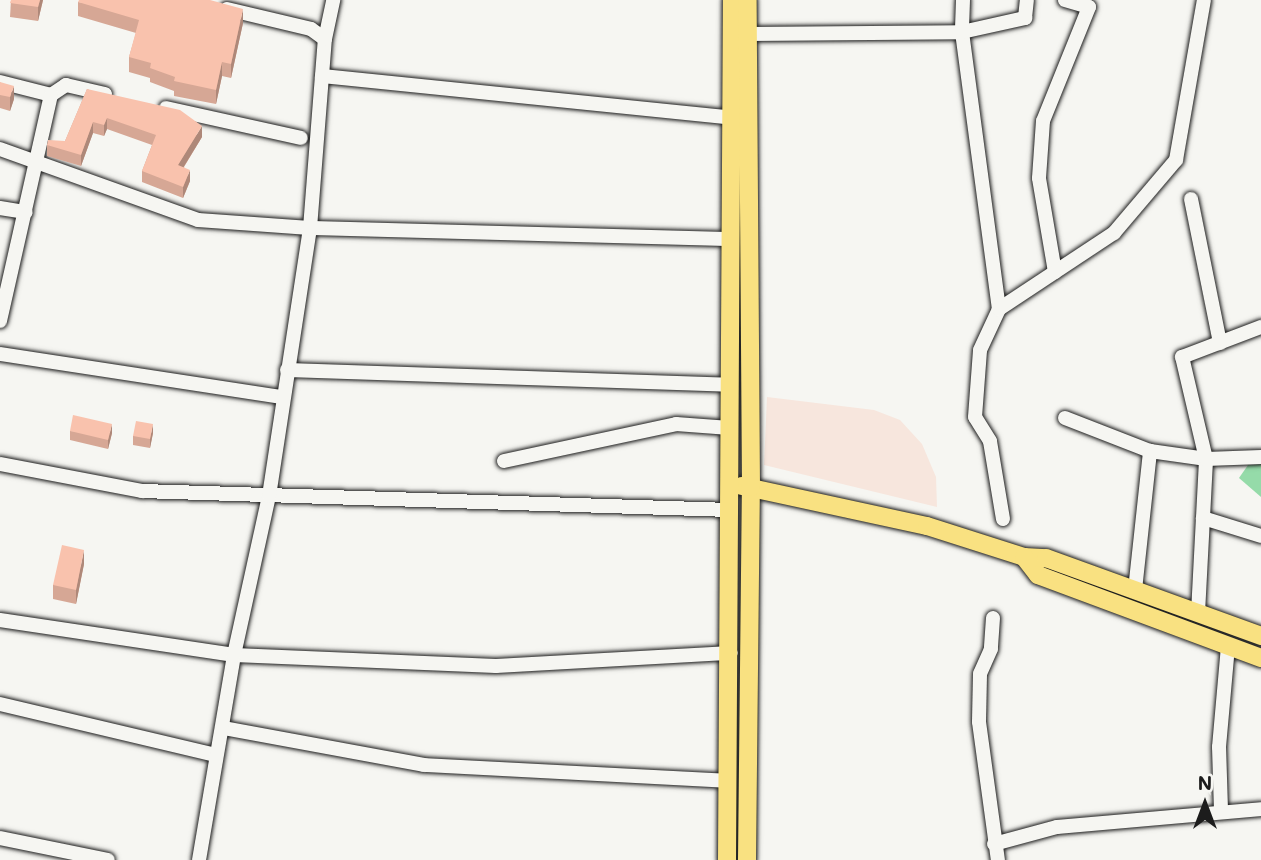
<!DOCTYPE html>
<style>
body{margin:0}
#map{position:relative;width:1261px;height:860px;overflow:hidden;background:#f6f6f2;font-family:Mali,sans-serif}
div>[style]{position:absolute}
.built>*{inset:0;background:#f7e6dd}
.green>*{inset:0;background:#95dba9}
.roads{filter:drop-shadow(0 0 2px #1c1c1c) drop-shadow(0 0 2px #1c1c1c)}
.minor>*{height:14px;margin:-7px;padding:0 7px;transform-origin:7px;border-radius:7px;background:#f6f6f2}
.major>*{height:18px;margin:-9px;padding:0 9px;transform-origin:9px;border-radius:9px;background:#f9e181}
.wall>*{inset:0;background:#d6a795}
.shaded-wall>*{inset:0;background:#ae8879}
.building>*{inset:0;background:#f9c2ad}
span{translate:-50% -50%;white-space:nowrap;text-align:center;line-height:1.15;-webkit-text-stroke:6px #f6f6f2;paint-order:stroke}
.north{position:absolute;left:1170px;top:769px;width:70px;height:70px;-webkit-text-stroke:5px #f6f6f2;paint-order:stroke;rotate:0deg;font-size:19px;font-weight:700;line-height:28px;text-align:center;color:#1c1c1c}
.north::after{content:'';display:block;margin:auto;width:24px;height:32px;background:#1c1c1c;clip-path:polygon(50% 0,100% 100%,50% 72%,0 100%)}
</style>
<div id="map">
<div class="built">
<div style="clip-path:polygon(767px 397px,874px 410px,900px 420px,922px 444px,936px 477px,937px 507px,764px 465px)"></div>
</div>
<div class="green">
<div style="clip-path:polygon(1261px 464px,1261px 497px,1239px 478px,1248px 465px)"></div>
</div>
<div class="roads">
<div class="minor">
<div style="left:963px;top:0;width:32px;rotate:92deg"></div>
<div style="left:962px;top:32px;width:279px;rotate:82.4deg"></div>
<div style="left:227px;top:9px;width:86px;rotate:13.4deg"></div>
<div style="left:311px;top:29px;width:17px;rotate:36deg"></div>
<div style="left:749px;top:34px;width:213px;rotate:-0.5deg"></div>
<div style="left:962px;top:32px;width:65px;rotate:-12.5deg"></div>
<div style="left:1025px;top:18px;width:18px;rotate:-84deg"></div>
<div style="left:322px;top:76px;width:413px;rotate:5.8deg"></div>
<div style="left:0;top:82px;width:53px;rotate:14.3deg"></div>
<div style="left:51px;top:95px;width:18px;rotate:-34deg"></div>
<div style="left:66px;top:85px;width:40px;rotate:13deg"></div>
<div style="left:166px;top:108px;width:138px;rotate:12.5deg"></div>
<div style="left:0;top:149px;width:210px;rotate:19.7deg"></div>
<div style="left:198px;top:220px;width:112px;rotate:4.1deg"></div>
<div style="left:310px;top:228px;width:419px;rotate:1.5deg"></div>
<div style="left:1191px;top:199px;width:147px;rotate:78.6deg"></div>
<div style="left:0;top:208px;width:26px;rotate:9deg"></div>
<div style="left:1055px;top:272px;width:95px;rotate:-99.7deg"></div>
<div style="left:1039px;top:178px;width:57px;rotate:-86deg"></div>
<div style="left:1043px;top:121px;width:123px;rotate:-68deg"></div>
<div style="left:1089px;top:7px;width:25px;rotate:-164deg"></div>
<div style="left:0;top:321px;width:232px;rotate:-77.3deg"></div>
<div style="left:0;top:354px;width:285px;rotate:8.7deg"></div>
<div style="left:287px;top:370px;width:443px;rotate:1.9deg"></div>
<div style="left:1065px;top:418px;width:91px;rotate:21.2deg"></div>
<div style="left:1150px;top:451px;width:57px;rotate:8.1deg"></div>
<div style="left:1206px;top:459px;width:55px;rotate:-2.1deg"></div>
<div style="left:504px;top:461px;width:176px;rotate:-12.1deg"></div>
<div style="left:676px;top:424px;width:54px;rotate:4.2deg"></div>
<div style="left:0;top:464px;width:145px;rotate:10.8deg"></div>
<div style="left:142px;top:491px;width:588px;rotate:1.85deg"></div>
<div style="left:1203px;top:518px;width:61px;rotate:17.2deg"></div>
<div style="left:1003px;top:519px;width:79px;rotate:-99.5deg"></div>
<div style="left:990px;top:441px;width:28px;rotate:-122deg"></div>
<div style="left:975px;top:417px;width:67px;rotate:-85.7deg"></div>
<div style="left:980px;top:350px;width:45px;rotate:-65.1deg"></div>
<div style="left:999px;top:309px;width:138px;rotate:-33.5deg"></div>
<div style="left:1114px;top:233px;width:96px;rotate:-49.7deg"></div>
<div style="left:1176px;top:160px;width:162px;rotate:-80.1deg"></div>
<div style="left:1135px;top:590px;width:140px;rotate:-83.8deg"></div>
<div style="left:1198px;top:613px;width:154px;rotate:-87deg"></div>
<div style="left:1206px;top:459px;width:105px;rotate:-103.2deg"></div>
<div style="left:1182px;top:357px;width:85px;rotate:-20.8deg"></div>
<div style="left:993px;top:618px;width:31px;rotate:94deg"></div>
<div style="left:991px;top:649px;width:27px;rotate:114deg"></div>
<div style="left:980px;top:674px;width:48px;rotate:91.2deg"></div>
<div style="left:979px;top:722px;width:139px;rotate:82.2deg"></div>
<div style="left:0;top:620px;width:237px;rotate:8.5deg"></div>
<div style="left:234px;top:655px;width:262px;rotate:2.4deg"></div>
<div style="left:496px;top:666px;width:235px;rotate:-3.2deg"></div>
<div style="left:0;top:704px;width:221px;rotate:13.3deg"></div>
<div style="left:223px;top:728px;width:204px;rotate:10.4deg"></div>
<div style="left:424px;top:765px;width:305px;rotate:3deg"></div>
<div style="left:1221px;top:810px;width:63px;rotate:-91.8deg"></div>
<div style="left:1219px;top:747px;width:101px;rotate:-84.9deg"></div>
<div style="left:0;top:838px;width:110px;rotate:11.5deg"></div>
<div style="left:994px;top:844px;width:65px;rotate:-15.1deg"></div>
<div style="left:1057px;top:827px;width:205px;rotate:-5deg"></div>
<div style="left:199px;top:860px;width:208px;rotate:-80.3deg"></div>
<div style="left:234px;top:655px;width:163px;rotate:-77.6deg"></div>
<div style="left:269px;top:496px;width:271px;rotate:-81.3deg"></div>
<div style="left:310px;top:228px;width:190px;rotate:-85.5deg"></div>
<div style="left:325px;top:39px;width:40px;rotate:-78deg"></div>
</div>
<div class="major">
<div style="left:742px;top:486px;width:189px;rotate:12.2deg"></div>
<div style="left:927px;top:526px;width:102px;rotate:17.7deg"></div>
<div style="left:1024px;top:557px;width:22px;rotate:3deg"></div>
<div style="left:1046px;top:558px;width:229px;rotate:19.9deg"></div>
<div style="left:1024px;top:557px;width:23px;rotate:52deg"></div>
<div style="left:1038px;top:575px;width:238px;rotate:20.4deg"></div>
<div style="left:727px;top:860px;width:860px;rotate:-89.67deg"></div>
<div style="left:747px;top:860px;width:373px;rotate:-89.4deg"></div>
<div style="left:751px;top:487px;width:487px;rotate:-90.4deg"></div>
</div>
</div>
<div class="wall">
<div style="clip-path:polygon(11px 0,43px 0,38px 21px,10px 17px)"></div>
<div style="clip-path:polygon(78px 2px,243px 23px,231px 78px,222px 76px,216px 104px,174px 96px,174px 91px,150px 82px,150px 78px,129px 72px,129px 57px,136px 33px,78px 16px)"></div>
<div style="clip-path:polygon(0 82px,14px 99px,10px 111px,0 108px)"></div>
<div style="clip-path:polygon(87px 89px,202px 137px,184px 167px,190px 181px,183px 198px,142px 182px,142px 171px,152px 145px,107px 129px,104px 136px,93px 133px,81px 166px,47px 156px,47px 145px,65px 141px)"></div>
<div style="clip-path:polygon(70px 431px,112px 433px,108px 449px,70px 440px)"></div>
<div style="clip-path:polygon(153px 433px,150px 448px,133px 445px,133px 436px)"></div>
<div style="clip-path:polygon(84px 564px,76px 604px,53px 599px,53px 585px)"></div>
</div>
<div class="shaded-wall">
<div style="clip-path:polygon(40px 0,43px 0,38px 21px,38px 7px)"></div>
<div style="clip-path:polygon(243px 9px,243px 23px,231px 78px,231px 64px)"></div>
<div style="clip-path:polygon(222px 62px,222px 76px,216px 104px,216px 90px)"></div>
<div style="clip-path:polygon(14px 86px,14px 99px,10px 111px,10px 97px)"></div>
<div style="clip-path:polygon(107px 118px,107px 129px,104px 136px,104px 125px)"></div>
<div style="clip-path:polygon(93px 122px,93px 133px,81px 166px,81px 155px)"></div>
<div style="clip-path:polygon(202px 126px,202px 137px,178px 176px,178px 165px)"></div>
<div style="clip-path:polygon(190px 170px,190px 181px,183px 198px,183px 187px)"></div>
<div style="clip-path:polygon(112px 424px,112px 433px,108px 449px,108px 440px)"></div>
<div style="clip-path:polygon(153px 424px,153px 433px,150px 448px,150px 439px)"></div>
<div style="clip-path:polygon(84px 550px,84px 564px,76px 604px,76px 590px)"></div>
</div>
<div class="building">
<div style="clip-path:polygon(11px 0,40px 0,38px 7px,10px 3px)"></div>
<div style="clip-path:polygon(79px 0,210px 0,243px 9px,231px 64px,222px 62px,216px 90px,174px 81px,175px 77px,150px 68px,151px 63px,129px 57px,139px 20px,78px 2px)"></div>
<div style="clip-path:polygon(0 82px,14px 86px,10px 97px,0 95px)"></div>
<div style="clip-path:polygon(87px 89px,180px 110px,202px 126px,178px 165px,190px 170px,183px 187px,142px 171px,156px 135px,107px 118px,104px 125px,93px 122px,81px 155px,47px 145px,48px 140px,65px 141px)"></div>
<div style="clip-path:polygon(73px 415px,112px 424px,108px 440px,70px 431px)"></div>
<div style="clip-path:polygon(136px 421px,153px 424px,150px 439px,133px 436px)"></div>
<div style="clip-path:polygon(62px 545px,84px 550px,76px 590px,53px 585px)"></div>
</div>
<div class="north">N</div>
</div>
